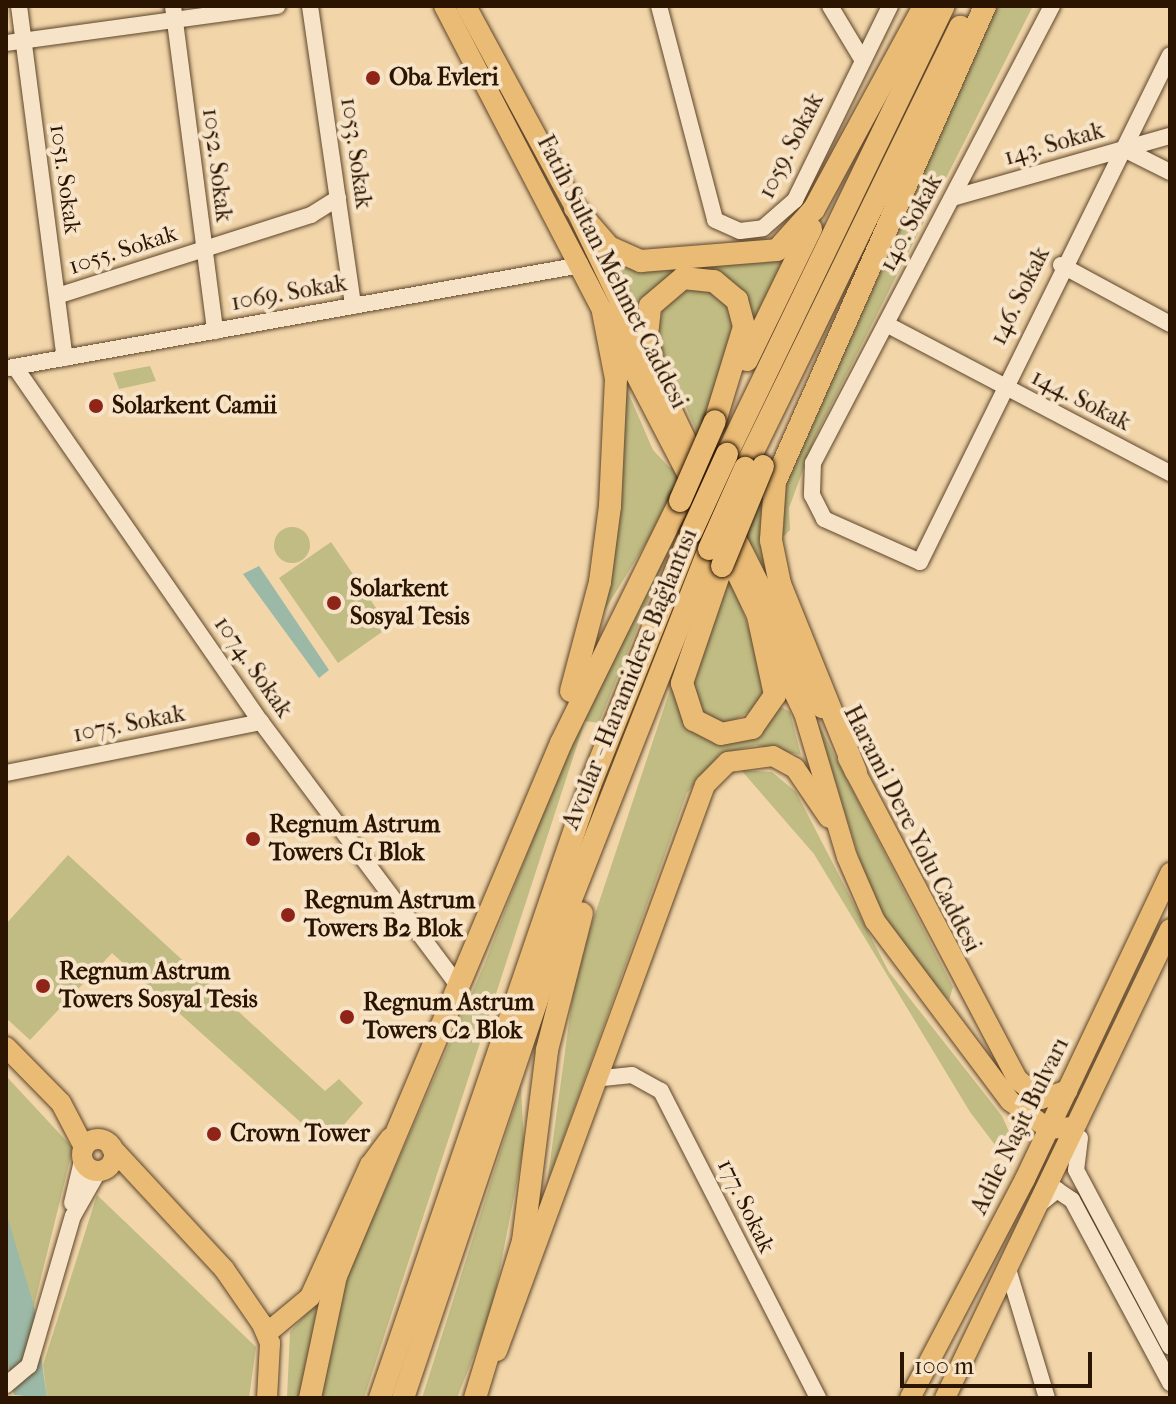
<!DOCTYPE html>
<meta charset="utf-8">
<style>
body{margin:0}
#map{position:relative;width:1176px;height:1404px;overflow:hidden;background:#f2d6aa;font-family:"IM FELL French Canon",serif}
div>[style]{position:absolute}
.green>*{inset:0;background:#c0bc84}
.round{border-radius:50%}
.water>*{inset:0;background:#9bb9a6}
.roads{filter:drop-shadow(0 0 2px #5e452a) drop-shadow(0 0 2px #5e452a)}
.minor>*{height:16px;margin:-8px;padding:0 8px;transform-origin:8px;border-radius:8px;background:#f7e4c8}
.major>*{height:20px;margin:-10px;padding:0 10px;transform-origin:10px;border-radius:10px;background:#e9bb75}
.major>.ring{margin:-10px;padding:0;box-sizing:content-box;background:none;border:20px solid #e9bb75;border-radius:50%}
.highway>*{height:22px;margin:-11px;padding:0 11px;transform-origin:11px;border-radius:11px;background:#e9bb75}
.bridges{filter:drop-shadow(0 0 2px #2c1500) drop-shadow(0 0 2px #2c1500)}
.highway-bridge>*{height:22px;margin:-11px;padding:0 11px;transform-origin:11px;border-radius:11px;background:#e9bb75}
.dots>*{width:22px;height:22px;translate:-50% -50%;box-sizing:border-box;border:4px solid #f7e4c8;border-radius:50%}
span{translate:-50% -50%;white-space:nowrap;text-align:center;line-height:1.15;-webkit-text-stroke:8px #f7e4c8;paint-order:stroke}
.poi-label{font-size:24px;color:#2c1500;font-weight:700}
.left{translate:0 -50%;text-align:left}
.street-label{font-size:24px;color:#2c1500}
.frame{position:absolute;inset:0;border:8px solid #2c1500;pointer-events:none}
.scale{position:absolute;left:900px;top:1352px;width:192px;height:36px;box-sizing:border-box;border:4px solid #2c1500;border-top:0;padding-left:10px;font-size:24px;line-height:28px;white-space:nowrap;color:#2c1500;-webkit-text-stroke:6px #f7e4c8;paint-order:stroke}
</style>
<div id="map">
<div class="green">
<div style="clip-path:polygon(995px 6px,1033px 6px,816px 435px,789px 508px,790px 530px,778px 542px,779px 488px)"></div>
<div style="clip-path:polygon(798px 242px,753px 334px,746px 296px,726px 277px,671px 273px,637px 315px,613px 260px,763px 263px)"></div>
<div style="clip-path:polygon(703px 286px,727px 299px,736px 340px,698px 435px,656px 336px,667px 294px)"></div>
<div style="clip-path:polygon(150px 366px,156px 381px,119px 389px,113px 373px)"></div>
<div style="clip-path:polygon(627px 390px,653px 450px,670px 468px,697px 438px,666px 511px,601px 616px)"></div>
<div style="clip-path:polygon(766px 482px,769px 579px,752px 545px,731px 569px)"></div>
<div style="clip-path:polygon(679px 524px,599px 723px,585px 721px,364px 1398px,319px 1398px,337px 1299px,484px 965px,587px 699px)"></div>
<div class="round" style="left:274px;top:527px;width:36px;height:36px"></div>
<div style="clip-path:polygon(331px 542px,389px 627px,338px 663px,279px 578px)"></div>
<div style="clip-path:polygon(729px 572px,766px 678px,762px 705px,725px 725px,701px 716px,691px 696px,693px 660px)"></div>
<div style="clip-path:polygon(671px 687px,682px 716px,719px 738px,778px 705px,790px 712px,801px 755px,756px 745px,720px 754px,687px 793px,547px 1184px,576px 971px)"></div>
<div style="clip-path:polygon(815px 717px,953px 987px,949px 1000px,903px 951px,867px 883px)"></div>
<div style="clip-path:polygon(741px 770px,772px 772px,796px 792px,889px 972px,1002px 1116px,1015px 1145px,1011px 1166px,970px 1112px,814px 854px)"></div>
<div style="clip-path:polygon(68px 855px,325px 1091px,339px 1079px,363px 1103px,326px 1145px,112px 953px,30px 1040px,6px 1018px,6px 924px)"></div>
<div style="clip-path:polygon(6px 1076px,73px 1148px,33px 1310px,6px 1214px)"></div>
<div style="clip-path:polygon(521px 1087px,524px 1145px,492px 1310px,457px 1398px,422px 1398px)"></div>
<div style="clip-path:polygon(97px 1195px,256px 1347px,249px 1398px,47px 1398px,43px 1365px)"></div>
<div style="clip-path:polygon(318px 1300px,302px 1398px,287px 1398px,290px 1332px)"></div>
</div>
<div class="water">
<div style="clip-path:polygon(259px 566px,329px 670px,319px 678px,243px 574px)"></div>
<div style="clip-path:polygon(6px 1212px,34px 1306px,47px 1398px,14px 1395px,6px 1356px)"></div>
</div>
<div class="roads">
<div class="minor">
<div style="left:19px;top:6px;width:355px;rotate:82.6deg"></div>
<div style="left:173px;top:6px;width:328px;rotate:82.6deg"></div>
<div style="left:310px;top:6px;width:303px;rotate:81.8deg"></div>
<div style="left:659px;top:6px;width:221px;rotate:75.3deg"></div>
<div style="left:715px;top:220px;width:27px;rotate:24deg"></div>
<div style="left:740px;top:231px;width:23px;rotate:-7deg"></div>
<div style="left:763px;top:228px;width:43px;rotate:-41.2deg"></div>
<div style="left:795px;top:200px;width:216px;rotate:-63.9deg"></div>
<div style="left:830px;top:6px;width:62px;rotate:58.9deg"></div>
<div style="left:1052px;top:6px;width:516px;rotate:117.61deg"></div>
<div style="left:813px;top:463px;width:32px;rotate:92deg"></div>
<div style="left:812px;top:495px;width:27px;rotate:63deg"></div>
<div style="left:824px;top:519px;width:105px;rotate:24.1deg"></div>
<div style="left:920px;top:562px;width:565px;rotate:-63.75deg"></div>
<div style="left:6px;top:43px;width:274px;rotate:-7.8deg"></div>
<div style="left:1124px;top:149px;width:51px;rotate:26.6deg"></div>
<div style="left:952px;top:198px;width:227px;rotate:-15.9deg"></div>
<div style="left:1061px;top:265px;width:124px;rotate:28.4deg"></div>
<div style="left:57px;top:296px;width:267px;rotate:-17.7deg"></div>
<div style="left:311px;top:215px;width:32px;rotate:-32deg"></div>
<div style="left:886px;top:324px;width:321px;rotate:27.7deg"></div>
<div style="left:15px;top:367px;width:432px;rotate:55.3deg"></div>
<div style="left:261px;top:722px;width:332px;rotate:53.2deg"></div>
<div style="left:8px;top:368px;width:582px;rotate:-10.19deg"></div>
<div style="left:6px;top:773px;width:260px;rotate:-11.3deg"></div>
<div style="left:603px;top:1078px;width:29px;rotate:-6deg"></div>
<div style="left:632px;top:1075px;width:33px;rotate:29deg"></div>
<div style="left:661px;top:1091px;width:345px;rotate:62.9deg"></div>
<div style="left:1080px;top:1138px;width:32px;rotate:97deg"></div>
<div style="left:1076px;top:1170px;width:200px;rotate:62deg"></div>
<div style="left:72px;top:1203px;width:43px;rotate:-76.6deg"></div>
<div style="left:1041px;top:1203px;width:21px;rotate:-39deg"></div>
<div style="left:1057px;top:1190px;width:18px;rotate:34deg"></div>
<div style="left:1072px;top:1200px;width:208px;rotate:61.8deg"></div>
<div style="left:1008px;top:1269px;width:135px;rotate:73.2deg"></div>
<div style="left:6px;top:1385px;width:30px;rotate:-40deg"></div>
<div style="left:29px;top:1366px;width:156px;rotate:-73.7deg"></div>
<div style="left:73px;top:1216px;width:51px;rotate:-60.4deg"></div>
</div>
<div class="major">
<div style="left:444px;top:6px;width:542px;rotate:62.54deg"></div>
<div style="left:466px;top:6px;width:230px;rotate:61.6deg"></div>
<div style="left:575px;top:208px;width:278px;rotate:64.4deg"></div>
<div style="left:730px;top:526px;width:204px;rotate:63.2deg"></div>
<div style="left:723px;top:545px;width:187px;rotate:64.3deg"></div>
<div style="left:804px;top:713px;width:150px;rotate:73.4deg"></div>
<div style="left:847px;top:857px;width:70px;rotate:66.4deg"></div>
<div style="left:875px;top:921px;width:225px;rotate:53.1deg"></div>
<div style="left:1010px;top:1101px;width:48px;rotate:35.7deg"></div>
<div style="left:1049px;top:1129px;width:24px;rotate:-5deg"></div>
<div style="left:848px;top:758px;width:363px;rotate:62.2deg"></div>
<div style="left:1017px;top:1079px;width:31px;rotate:40deg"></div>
<div style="left:1041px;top:1099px;width:28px;rotate:-18deg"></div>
<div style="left:6px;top:1047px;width:78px;rotate:45.5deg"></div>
<div style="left:61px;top:1103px;width:50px;rotate:62.4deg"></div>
<div class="ring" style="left:82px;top:1139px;width:12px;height:12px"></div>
<div style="left:111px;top:1147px;width:166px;rotate:47.2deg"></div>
<div style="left:224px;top:1269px;width:67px;rotate:55.4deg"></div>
<div style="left:262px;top:1324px;width:21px;rotate:67deg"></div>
<div style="left:270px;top:1343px;width:55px;rotate:93.1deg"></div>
<div style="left:267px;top:1333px;width:56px;rotate:-39.9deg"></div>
<div style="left:310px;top:1297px;width:145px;rotate:-65.6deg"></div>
<div style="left:370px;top:1165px;width:34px;rotate:-53deg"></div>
<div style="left:497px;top:1351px;width:603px;rotate:-69.82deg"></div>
<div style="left:705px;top:785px;width:33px;rotate:-45deg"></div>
<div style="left:728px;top:762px;width:45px;rotate:-7.6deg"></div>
<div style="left:773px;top:756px;width:25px;rotate:29deg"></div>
<div style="left:795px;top:768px;width:60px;rotate:55.8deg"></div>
<div style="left:910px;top:1398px;width:247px;rotate:-62.3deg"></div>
<div style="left:1025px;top:1179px;width:339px;rotate:-64.6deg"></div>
<div style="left:945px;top:1398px;width:520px;rotate:-64.37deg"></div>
</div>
<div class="highway">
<div style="left:575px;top:208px;width:52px;rotate:48.9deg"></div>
<div style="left:609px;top:247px;width:35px;rotate:24deg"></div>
<div style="left:641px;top:261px;width:136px;rotate:-4.6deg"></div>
<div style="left:777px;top:250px;width:55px;rotate:-47.9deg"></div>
<div style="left:814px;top:209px;width:231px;rotate:-61.5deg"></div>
<div style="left:747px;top:360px;width:146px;rotate:-64deg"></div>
<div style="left:659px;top:390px;width:55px;rotate:-102.5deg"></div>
<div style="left:647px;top:336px;width:30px;rotate:-84deg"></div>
<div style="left:650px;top:306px;width:43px;rotate:-40.3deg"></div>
<div style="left:683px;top:278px;width:31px;rotate:6deg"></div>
<div style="left:714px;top:281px;width:30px;rotate:40deg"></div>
<div style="left:737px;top:300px;width:28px;rotate:75deg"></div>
<div style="left:744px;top:327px;width:98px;rotate:107.1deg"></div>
<div style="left:727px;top:454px;width:498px;rotate:-64.2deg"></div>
<div style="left:745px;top:468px;width:491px;rotate:-64deg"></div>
<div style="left:722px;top:566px;width:124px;rotate:108.9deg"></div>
<div style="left:682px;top:683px;width:39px;rotate:72deg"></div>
<div style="left:694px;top:720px;width:30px;rotate:27deg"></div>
<div style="left:721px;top:734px;width:32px;rotate:-11deg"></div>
<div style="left:752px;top:728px;width:40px;rotate:-55.1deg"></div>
<div style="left:775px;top:695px;width:86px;rotate:-102.1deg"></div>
<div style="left:571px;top:691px;width:113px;rotate:-75.1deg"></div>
<div style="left:600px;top:582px;width:77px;rotate:-82.5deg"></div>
<div style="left:610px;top:506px;width:127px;rotate:-87.3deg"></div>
<div style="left:616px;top:379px;width:68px;rotate:-101deg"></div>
<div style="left:856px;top:772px;width:203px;rotate:-112deg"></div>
<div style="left:780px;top:584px;width:45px;rotate:-101.6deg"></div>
<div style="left:771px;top:540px;width:58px;rotate:-86.1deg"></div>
<div style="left:775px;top:482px;width:520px;rotate:-66.19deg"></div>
<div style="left:310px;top:1398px;width:125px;rotate:-78deg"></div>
<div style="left:336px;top:1276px;width:579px;rotate:-67.11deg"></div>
<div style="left:561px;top:743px;width:270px;rotate:-63.8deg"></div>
<div style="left:380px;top:1398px;width:648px;rotate:-71.09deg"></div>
<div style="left:590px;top:785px;width:271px;rotate:-68.2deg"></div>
<div style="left:403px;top:1398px;width:523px;rotate:-71.39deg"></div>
<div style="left:570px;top:902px;width:379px;rotate:-68.5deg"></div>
<div style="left:475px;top:1398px;width:164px;rotate:-73deg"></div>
<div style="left:523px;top:1241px;width:193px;rotate:-82.8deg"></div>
<div style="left:547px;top:1050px;width:141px;rotate:-75.7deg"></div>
</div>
</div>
<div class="bridges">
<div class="highway-bridge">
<div style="left:680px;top:501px;width:87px;rotate:-66.4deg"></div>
<div style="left:691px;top:533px;width:87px;rotate:-65.5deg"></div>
<div style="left:709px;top:549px;width:89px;rotate:-66deg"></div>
<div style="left:722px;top:566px;width:108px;rotate:-67.7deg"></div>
</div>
</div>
<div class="dots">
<div style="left:373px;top:78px;background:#8f2418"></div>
<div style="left:96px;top:406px;background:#8f2418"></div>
<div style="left:334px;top:603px;background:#8f2418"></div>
<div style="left:253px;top:839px;background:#8f2418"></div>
<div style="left:288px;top:915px;background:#8f2418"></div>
<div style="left:43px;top:986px;background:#8f2418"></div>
<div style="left:347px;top:1017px;background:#8f2418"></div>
<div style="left:214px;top:1134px;background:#8f2418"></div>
</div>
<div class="poi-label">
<span class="left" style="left:389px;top:78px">Oba Evleri</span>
<span class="left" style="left:112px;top:406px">Solarkent Camii</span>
<span class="left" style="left:350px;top:603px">Solarkent<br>Sosyal Tesis</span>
<span class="left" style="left:269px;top:839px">Regnum Astrum<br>Towers C1 Blok</span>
<span class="left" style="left:304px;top:915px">Regnum Astrum<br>Towers B2 Blok</span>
<span class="left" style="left:59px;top:986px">Regnum Astrum<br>Towers Sosyal Tesis</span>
<span class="left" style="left:363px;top:1017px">Regnum Astrum<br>Towers C2 Blok</span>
<span class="left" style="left:230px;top:1134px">Crown Tower</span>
</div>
<div class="street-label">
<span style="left:1054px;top:144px;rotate:-16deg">143. Sokak</span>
<span style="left:791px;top:146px;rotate:-63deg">1059. Sokak</span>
<span style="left:356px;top:153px;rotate:82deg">1053. Sokak</span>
<span style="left:217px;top:165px;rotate:83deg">1052. Sokak</span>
<span style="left:65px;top:179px;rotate:82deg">1051. Sokak</span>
<span style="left:911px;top:223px;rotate:-62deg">140. Sokak</span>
<span style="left:123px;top:250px;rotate:-18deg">1055. Sokak</span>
<span style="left:612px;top:272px;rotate:63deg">Fatih Sultan Mehmet Caddesi</span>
<span style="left:289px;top:293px;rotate:-10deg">1069. Sokak</span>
<span style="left:1020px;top:296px;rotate:-64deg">146. Sokak</span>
<span style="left:1081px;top:400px;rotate:27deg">144. Sokak</span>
<span style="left:253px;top:667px;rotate:55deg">1074. Sokak</span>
<span style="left:630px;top:679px;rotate:-68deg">Avcılar - Haramidere Bağlantısı</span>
<span style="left:129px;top:724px;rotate:-11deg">1075. Sokak</span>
<span style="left:912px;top:829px;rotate:63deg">Harami Dere Yolu Caddesi</span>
<span style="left:1020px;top:1126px;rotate:-64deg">Adile Naşit Bulvarı</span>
<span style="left:746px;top:1206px;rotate:64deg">177. Sokak</span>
</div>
<div class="frame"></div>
<div class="scale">100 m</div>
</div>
